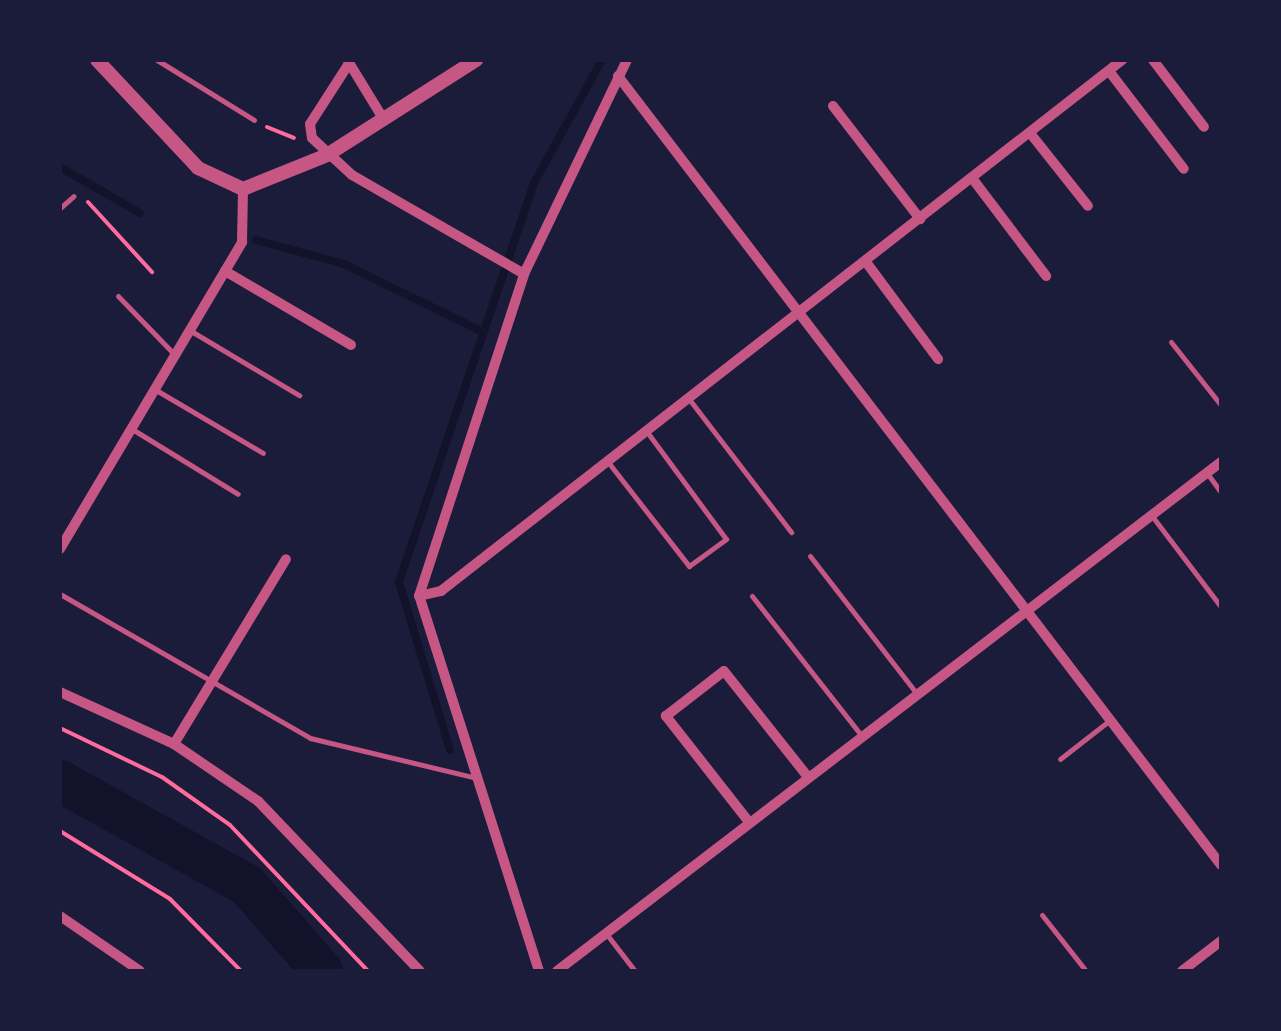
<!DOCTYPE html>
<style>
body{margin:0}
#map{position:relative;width:1281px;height:1031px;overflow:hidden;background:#1b1b3a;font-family:"IBM Plex Sans",sans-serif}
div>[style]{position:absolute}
.stream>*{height:8px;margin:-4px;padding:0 4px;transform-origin:4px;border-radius:4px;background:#12122b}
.river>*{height:42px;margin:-21px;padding:0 21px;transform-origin:21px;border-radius:21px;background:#12122b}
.path>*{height:4px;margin:-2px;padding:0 2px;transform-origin:2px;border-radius:2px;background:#ff6b9d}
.service>*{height:5px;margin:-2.5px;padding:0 2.5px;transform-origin:2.5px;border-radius:2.5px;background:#c65784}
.minor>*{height:10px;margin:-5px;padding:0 5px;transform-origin:5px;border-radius:5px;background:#c65784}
.tertiary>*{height:14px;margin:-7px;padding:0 7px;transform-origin:7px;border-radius:7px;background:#c65784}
span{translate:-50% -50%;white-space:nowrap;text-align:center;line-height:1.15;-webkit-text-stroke:10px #1b1b3a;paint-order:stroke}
.frame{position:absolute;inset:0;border:62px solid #1b1b3a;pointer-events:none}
</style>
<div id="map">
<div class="stream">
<div style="left:60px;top:167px;width:92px;rotate:29.9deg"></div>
<div style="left:256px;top:240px;width:91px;rotate:15.3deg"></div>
<div style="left:344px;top:264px;width:155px;rotate:26.1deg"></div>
<div style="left:450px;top:750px;width:176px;rotate:-106.9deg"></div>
<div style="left:399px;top:582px;width:421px;rotate:-71.3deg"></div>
<div style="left:534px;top:183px;width:141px;rotate:-61.1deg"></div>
</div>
<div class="river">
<div style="left:60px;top:781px;width:214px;rotate:29.1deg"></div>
<div style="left:247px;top:885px;width:114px;rotate:48.9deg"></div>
</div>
<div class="path">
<div style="left:267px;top:127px;width:29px;rotate:22deg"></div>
<div style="left:88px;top:202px;width:95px;rotate:47.6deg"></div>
<div style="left:60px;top:728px;width:113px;rotate:25.7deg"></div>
<div style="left:162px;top:777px;width:83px;rotate:35.2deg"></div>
<div style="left:230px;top:825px;width:201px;rotate:46.6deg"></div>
<div style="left:60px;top:831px;width:129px;rotate:31.7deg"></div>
<div style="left:170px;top:899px;width:101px;rotate:45.4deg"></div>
</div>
<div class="service">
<div style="left:157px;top:60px;width:114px;rotate:31.7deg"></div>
<div style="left:60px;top:208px;width:18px;rotate:-41deg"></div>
<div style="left:118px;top:296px;width:81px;rotate:46deg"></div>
<div style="left:191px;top:331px;width:126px;rotate:30.7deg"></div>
<div style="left:1171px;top:342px;width:80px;rotate:51.6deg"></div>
<div style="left:156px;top:390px;width:124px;rotate:30.5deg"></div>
<div style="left:689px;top:399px;width:168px;rotate:52.5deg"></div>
<div style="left:132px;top:429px;width:124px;rotate:31.5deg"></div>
<div style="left:608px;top:462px;width:132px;rotate:52.1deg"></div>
<div style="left:689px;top:566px;width:46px;rotate:-36.1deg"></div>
<div style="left:726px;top:539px;width:133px;rotate:-126.4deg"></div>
<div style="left:1207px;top:473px;width:24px;rotate:54deg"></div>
<div style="left:1152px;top:516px;width:114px;rotate:52.8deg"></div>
<div style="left:810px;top:556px;width:175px;rotate:52.2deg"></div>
<div style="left:60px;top:594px;width:289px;rotate:29.9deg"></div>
<div style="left:310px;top:738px;width:172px;rotate:13.5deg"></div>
<div style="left:752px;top:596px;width:177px;rotate:51.9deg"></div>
<div style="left:1060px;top:759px;width:63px;rotate:-38deg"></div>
<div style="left:1042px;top:915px;width:71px;rotate:51.8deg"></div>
<div style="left:608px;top:936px;width:44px;rotate:52.4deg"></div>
</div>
<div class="minor">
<div style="left:1153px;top:60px;width:84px;rotate:52.7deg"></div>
<div style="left:348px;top:61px;width:69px;rotate:58.6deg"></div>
<div style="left:348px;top:65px;width:70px;rotate:122.8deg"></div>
<div style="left:310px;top:124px;width:14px;rotate:82deg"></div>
<div style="left:312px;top:138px;width:54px;rotate:42.8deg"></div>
<div style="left:352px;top:175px;width:198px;rotate:29.9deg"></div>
<div style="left:1109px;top:71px;width:123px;rotate:52.6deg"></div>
<div style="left:618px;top:76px;width:993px;rotate:52.61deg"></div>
<div style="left:833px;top:106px;width:143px;rotate:52.4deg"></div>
<div style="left:1030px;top:133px;width:93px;rotate:51.5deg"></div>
<div style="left:972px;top:178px;width:123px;rotate:52.9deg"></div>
<div style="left:866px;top:262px;width:121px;rotate:53.4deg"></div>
<div style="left:225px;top:271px;width:146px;rotate:30.4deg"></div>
<div style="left:60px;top:549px;width:357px;rotate:-59.3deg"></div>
<div style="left:242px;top:242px;width:53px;rotate:-88.9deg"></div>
<div style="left:419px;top:596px;width:23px;rotate:-13deg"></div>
<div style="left:441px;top:591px;width:864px;rotate:-37.94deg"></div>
<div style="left:60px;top:692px;width:125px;rotate:24.5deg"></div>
<div style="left:174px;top:744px;width:102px;rotate:34.2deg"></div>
<div style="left:258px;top:801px;width:235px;rotate:46.4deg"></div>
<div style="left:174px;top:744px;width:216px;rotate:-58.8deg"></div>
<div style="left:749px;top:822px;width:135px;rotate:-128.1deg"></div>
<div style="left:666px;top:716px;width:73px;rotate:-37.8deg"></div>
<div style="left:724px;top:671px;width:135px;rotate:51.6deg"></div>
<div style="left:60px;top:916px;width:97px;rotate:34.5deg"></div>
<div style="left:539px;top:971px;width:394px;rotate:-107.7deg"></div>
<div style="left:419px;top:596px;width:339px;rotate:-71.9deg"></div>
<div style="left:524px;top:274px;width:237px;rotate:-64.3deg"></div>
<div style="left:557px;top:971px;width:837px;rotate:-37.47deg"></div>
<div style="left:1182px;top:971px;width:49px;rotate:-37.6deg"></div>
</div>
<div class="tertiary">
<div style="left:97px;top:60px;width:148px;rotate:46.9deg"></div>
<div style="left:198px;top:168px;width:50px;rotate:25deg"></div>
<div style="left:243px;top:189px;width:91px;rotate:-22deg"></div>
<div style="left:327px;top:155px;width:177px;rotate:-32.5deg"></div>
</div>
<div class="frame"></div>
</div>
